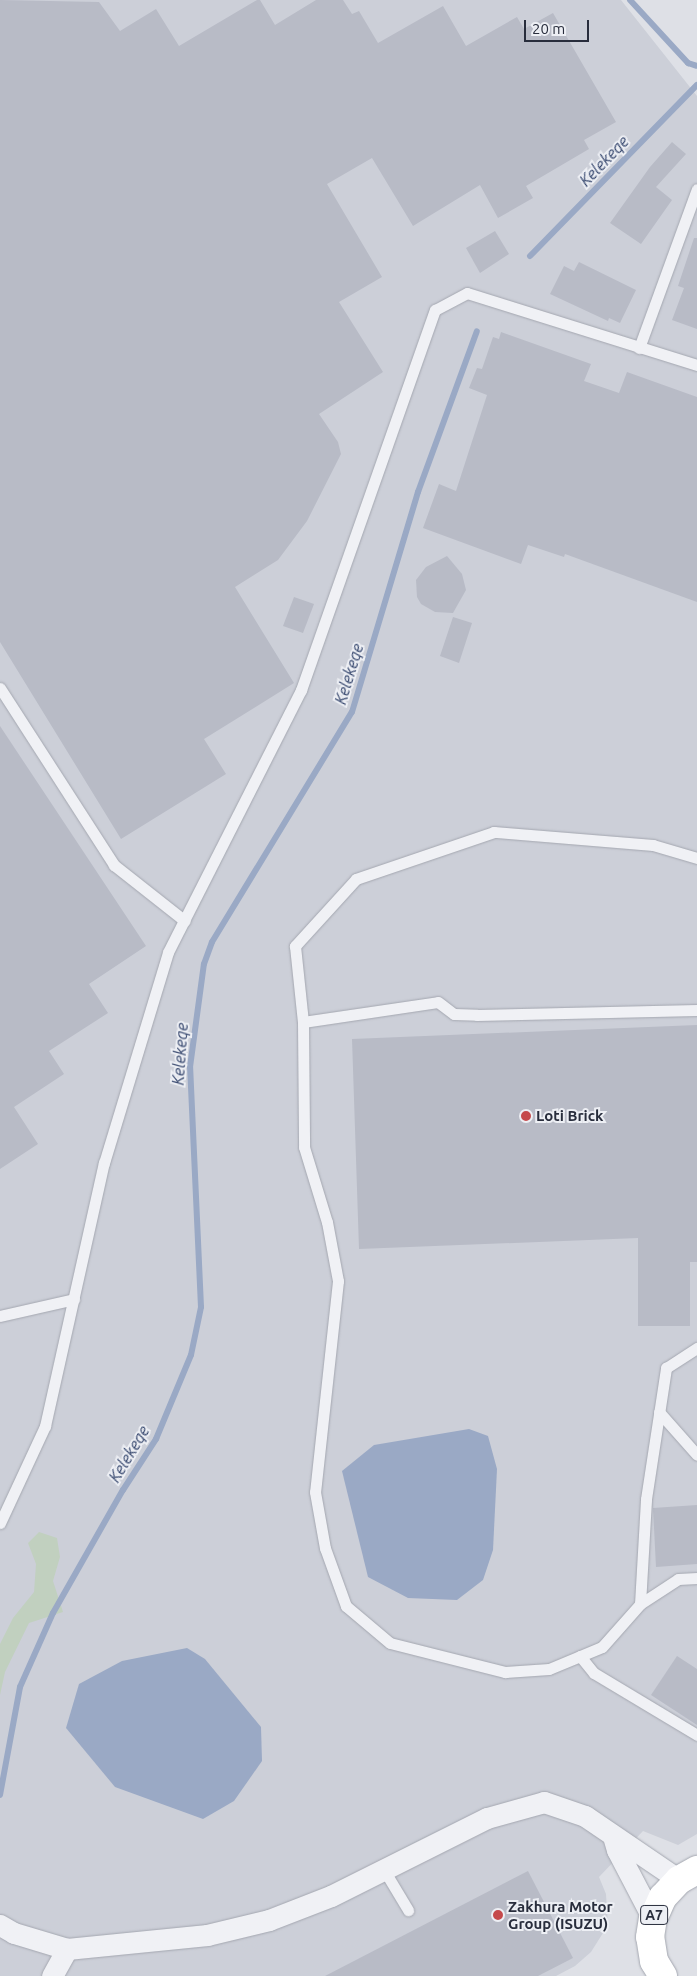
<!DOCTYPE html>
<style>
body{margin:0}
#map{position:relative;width:697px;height:1976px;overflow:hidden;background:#dee0e6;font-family:Ubuntu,sans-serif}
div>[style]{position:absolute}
.built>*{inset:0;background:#cccfd8}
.green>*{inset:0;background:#c1d0bf}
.water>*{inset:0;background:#9aa9c5}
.stream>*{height:6px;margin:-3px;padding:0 3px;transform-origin:3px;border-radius:3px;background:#9aa9c5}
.building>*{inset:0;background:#b8bbc6}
.roads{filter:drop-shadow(0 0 1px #a4a7b0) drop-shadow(0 0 1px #a4a7b0)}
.service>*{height:11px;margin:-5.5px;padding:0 5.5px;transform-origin:5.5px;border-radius:5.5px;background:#f0f1f5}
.minor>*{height:21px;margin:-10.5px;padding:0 10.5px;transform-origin:10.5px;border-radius:10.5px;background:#f0f1f5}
.primary>*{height:28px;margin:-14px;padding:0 14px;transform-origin:14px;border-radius:14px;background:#fff}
.dots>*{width:14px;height:14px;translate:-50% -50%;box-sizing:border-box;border:2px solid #edeff4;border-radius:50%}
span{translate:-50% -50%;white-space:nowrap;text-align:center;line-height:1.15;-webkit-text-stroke:4px #edeff4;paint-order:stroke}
.shield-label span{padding:1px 4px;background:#edeff4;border:1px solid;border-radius:4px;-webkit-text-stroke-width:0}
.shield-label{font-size:14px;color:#282d3c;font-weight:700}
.poi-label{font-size:15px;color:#282d3c;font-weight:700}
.left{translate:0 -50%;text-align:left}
.water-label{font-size:16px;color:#35466d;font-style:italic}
.scale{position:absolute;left:524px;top:20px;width:65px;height:22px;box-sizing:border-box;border:2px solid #282d3c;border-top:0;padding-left:6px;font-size:15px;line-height:18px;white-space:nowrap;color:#282d3c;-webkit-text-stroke:4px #edeff4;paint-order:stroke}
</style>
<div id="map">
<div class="built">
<div style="clip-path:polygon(0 0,621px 0,697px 96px,697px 1834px,678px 1845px,643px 1831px,599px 1877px,606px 1894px,608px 1925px,591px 1952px,575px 1966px,556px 1976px,0 1976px)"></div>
</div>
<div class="green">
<div style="clip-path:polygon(39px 1532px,57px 1538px,60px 1557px,53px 1581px,63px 1612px,29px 1623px,5px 1672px,0 1695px,0 1644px,13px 1618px,34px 1592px,36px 1564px,28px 1543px)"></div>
</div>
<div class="water">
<div style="clip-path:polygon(469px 1429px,488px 1436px,497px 1469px,493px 1550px,483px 1580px,457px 1600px,408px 1598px,368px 1577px,342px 1471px,374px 1445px)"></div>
<div style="clip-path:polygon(187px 1648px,205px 1659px,261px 1727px,262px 1761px,234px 1801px,203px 1819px,115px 1787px,66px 1728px,79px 1684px,122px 1661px)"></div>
</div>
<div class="stream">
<div style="left:630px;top:0;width:86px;rotate:47.4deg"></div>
<div style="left:688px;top:63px;width:9px;rotate:18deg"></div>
<div style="left:530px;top:256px;width:239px;rotate:-45.7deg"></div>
<div style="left:0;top:1795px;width:110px;rotate:-79.5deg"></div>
<div style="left:20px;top:1687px;width:81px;rotate:-66deg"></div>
<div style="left:53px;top:1613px;width:142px;rotate:-60.4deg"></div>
<div style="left:123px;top:1490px;width:61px;rotate:-57.1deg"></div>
<div style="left:156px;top:1439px;width:91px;rotate:-67.4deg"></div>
<div style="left:191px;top:1355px;width:49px;rotate:-78.2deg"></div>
<div style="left:201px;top:1307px;width:240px;rotate:-92.6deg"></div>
<div style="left:190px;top:1067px;width:104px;rotate:-82.3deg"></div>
<div style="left:204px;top:964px;width:23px;rotate:-70deg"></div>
<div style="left:212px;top:942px;width:269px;rotate:-58.7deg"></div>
<div style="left:352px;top:712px;width:230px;rotate:-73.3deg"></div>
<div style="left:418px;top:492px;width:171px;rotate:-69.9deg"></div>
</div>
<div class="building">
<div style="clip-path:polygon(0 0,99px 2px,120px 31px,156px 9px,179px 46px,257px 0,260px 0,275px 25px,316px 0,343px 0,352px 14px,359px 11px,378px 43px,443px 6px,466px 46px,517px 17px,524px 29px,553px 13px,616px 122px,584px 140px,589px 149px,526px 186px,533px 198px,498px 218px,480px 185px,413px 226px,372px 158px,327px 184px,382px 277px,339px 302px,383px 372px,319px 414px,338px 442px,341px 454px,307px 521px,278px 560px,235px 587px,294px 683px,204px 739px,226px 774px,121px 839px,0 642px)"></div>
<div style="clip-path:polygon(672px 142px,686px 154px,656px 187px,672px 200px,641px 244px,610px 223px,650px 167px)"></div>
<div style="clip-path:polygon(495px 231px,509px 254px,480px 273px,466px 248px)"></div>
<div style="clip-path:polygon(694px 238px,697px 238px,697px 329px,672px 320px,684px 288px,678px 286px)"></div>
<div style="clip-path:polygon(579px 262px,636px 290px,620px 323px,609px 318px,608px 321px,550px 294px,564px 266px,574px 271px)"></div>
<div style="clip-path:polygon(501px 332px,591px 364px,584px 381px,619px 393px,627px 372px,697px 397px,697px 602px,565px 554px,564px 557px,528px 545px,521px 564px,423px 528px,439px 484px,456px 491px,487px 395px,469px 388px,477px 368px,482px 369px,493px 337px,499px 339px)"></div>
<div style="clip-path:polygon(447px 556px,462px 574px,466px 590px,453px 613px,435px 612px,421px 604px,417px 597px,416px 580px,426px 567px)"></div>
<div style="clip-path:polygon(294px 597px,314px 604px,303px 633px,283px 626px)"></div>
<div style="clip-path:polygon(453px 617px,472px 623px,459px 663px,440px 656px)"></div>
<div style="clip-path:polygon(0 726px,146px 946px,89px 984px,108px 1013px,49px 1051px,64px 1074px,14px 1107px,38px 1144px,0 1169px)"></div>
<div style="clip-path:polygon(697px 1025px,697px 1262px,690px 1262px,690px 1326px,638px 1326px,638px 1238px,359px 1249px,352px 1039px)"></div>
<div style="clip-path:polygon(697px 1505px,697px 1564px,656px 1567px,653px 1508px)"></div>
<div style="clip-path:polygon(677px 1656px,697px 1669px,697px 1725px,651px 1695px)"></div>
<div style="clip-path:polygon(528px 1871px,573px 1958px,538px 1976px,325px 1976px)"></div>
</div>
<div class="roads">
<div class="service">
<div style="left:639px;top:348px;width:169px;rotate:-70deg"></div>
<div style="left:0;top:688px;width:211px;rotate:57.2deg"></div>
<div style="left:114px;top:865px;width:90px;rotate:38.3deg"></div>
<div style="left:697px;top:858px;width:46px;rotate:-163.5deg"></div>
<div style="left:653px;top:845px;width:160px;rotate:-175.3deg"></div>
<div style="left:494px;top:832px;width:146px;rotate:161.2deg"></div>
<div style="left:356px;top:879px;width:91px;rotate:132.3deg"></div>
<div style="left:295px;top:946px;width:76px;rotate:84deg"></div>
<div style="left:303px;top:1022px;width:125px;rotate:89.5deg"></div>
<div style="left:304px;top:1147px;width:78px;rotate:73deg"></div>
<div style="left:327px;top:1222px;width:60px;rotate:79.4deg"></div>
<div style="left:338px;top:1281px;width:212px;rotate:96.2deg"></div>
<div style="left:315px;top:1492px;width:57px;rotate:79.9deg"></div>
<div style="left:325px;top:1548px;width:62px;rotate:70.1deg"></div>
<div style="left:346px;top:1606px;width:57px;rotate:40.1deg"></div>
<div style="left:390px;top:1643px;width:119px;rotate:14.2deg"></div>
<div style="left:505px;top:1672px;width:44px;rotate:-3.9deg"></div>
<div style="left:549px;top:1669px;width:57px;rotate:-22.5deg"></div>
<div style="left:602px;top:1647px;width:57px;rotate:-48.5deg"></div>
<div style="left:640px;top:1604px;width:105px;rotate:-86.7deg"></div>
<div style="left:646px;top:1499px;width:133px;rotate:-81.3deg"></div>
<div style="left:666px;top:1368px;width:37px;rotate:-33deg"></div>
<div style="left:303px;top:1022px;width:136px;rotate:-8.4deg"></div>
<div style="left:438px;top:1002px;width:20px;rotate:37deg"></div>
<div style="left:454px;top:1014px;width:23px;rotate:2deg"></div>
<div style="left:477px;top:1015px;width:220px;rotate:-1.3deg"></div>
<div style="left:0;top:1316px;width:76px;rotate:-12.9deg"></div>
<div style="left:659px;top:1412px;width:57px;rotate:48.5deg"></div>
<div style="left:0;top:1523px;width:107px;rotate:-65.1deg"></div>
<div style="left:45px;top:1426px;width:270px;rotate:-77.4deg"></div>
<div style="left:104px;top:1163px;width:220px;rotate:-73.1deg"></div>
<div style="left:168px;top:952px;width:294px;rotate:-63.1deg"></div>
<div style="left:301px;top:690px;width:403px;rotate:-70.6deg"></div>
<div style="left:435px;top:310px;width:36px;rotate:-28deg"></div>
<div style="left:467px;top:293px;width:241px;rotate:17.4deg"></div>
<div style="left:640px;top:1604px;width:45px;rotate:-33.3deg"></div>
<div style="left:678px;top:1579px;width:19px;rotate:-3deg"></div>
<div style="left:580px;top:1656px;width:22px;rotate:51deg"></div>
<div style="left:594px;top:1673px;width:120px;rotate:31deg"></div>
<div style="left:384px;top:1870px;width:47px;rotate:59deg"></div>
</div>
<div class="minor">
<div style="left:613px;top:1836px;width:15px;rotate:74deg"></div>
<div style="left:617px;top:1850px;width:78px;rotate:62.4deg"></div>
<div style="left:0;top:1925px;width:16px;rotate:30deg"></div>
<div style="left:14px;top:1933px;width:55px;rotate:16.8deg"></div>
<div style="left:67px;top:1949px;width:141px;rotate:-5.7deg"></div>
<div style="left:207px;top:1935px;width:64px;rotate:-13.6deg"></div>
<div style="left:269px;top:1920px;width:66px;rotate:-21.2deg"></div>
<div style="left:331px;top:1896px;width:174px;rotate:-26.6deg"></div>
<div style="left:487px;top:1818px;width:59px;rotate:-15.7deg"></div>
<div style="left:544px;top:1802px;width:43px;rotate:18.9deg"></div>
<div style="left:585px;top:1816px;width:114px;rotate:34.2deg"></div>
<div style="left:52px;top:1976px;width:31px;rotate:-61deg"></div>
</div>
<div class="primary">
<div style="left:663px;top:1976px;width:17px;rotate:-121deg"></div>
<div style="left:654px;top:1961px;width:24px;rotate:-99deg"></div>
<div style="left:650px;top:1937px;width:18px;rotate:-81deg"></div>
<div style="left:653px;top:1919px;width:24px;rotate:-66deg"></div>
<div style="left:663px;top:1897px;width:23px;rotate:-47deg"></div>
<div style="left:679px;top:1880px;width:21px;rotate:-29deg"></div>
</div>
</div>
<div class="dots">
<div style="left:526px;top:1116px;background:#c5494b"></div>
<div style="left:498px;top:1915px;background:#c5494b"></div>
</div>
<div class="shield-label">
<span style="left:654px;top:1915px">A7</span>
</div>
<div class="poi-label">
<span class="left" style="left:536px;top:1116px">Loti Brick</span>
<span class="left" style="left:508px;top:1915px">Zakhura Motor<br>Group (ISUZU)</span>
</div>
<div class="water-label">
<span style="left:604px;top:161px;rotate:-46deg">Kelekeqe</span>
<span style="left:349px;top:674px;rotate:-73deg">Kelekeqe</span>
<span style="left:180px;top:1054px;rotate:-86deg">Kelekeqe</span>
<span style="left:129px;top:1454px;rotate:-59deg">Kelekeqe</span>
</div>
<div class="scale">20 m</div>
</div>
